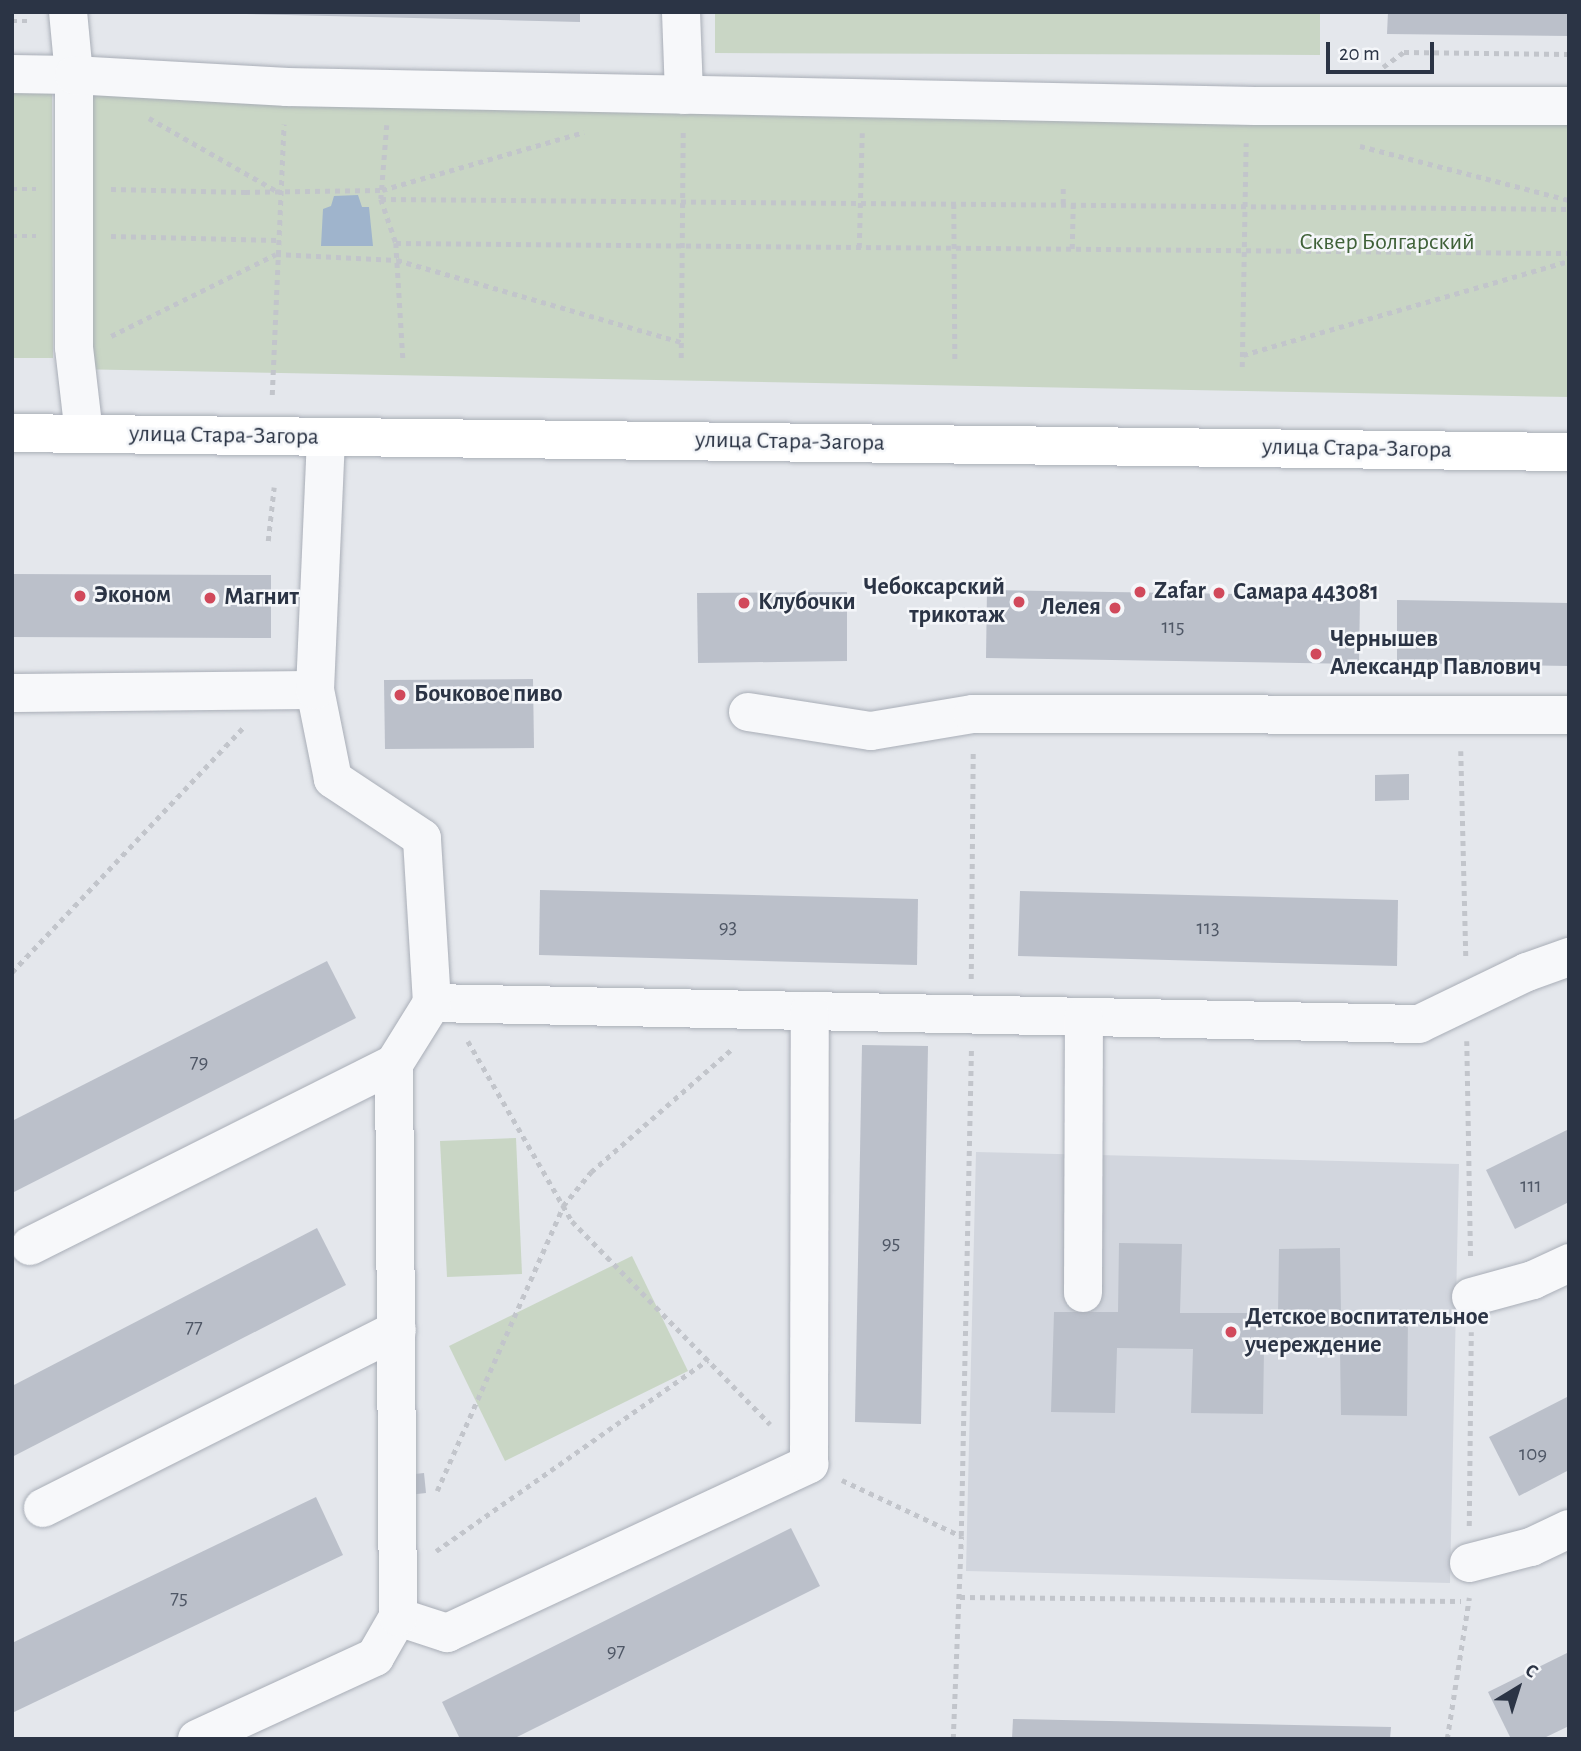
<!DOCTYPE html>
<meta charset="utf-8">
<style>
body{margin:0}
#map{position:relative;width:1581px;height:1751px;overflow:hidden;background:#e4e7ec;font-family:"Alegreya Sans",sans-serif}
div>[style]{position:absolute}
.built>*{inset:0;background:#d2d6de}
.green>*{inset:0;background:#c9d6c5}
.water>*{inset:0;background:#9fb4cc}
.building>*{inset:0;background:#bbc0ca}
.path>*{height:4.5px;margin-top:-2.25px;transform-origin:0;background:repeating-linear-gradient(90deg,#c2c5cb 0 5px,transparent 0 10px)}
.roads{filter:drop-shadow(0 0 2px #a9aeb7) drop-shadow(0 0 2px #a9aeb7)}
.minor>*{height:38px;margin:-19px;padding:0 19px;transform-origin:19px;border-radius:19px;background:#f7f8fa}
.major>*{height:38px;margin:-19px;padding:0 19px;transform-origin:19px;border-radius:19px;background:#fff}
.dots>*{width:19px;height:19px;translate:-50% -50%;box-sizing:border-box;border:4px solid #f4f6f9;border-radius:50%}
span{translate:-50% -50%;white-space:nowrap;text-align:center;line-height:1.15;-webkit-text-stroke:5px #f4f6f9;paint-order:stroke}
.number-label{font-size:21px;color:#4f5766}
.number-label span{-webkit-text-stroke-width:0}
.park-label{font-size:24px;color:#3f6138}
.street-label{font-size:24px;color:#2b3445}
.poi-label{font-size:24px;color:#2b3445;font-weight:700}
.right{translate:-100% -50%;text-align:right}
.left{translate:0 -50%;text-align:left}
.frame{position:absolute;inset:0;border:14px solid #2b3445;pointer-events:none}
.north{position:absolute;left:1483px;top:1653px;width:70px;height:70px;-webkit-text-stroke:5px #f4f6f9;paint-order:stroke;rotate:38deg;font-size:19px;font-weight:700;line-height:28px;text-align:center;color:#2b3445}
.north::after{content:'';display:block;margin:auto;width:24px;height:32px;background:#2b3445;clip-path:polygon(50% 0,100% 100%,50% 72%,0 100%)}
.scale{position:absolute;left:1326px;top:42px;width:108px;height:32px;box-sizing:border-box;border:4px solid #2b3445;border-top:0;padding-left:9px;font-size:21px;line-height:24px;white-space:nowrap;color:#2b3445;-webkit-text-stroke:5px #f4f6f9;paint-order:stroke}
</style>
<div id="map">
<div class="built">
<div style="clip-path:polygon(976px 1152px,1459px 1164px,1450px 1583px,966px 1571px)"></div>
</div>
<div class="green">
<div style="clip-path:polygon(715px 12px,1320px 12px,1320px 55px,715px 53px)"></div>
<div style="clip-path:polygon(67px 78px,1569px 95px,1569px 397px,70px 369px)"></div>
<div style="clip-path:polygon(12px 89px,52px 90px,53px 358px,12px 358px)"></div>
<div style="clip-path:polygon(516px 1138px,522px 1274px,447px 1277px,440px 1141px)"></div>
<div style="clip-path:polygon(632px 1256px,688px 1371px,505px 1461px,449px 1346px)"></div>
</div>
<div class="water">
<div style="clip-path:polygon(358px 195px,362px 207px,369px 207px,373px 246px,321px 246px,323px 209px,331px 206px,334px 196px)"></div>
</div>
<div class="building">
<div style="clip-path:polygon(164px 12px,580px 12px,580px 22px)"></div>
<div style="clip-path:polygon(1388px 12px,1569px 12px,1569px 36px,1387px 34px)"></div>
<div style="clip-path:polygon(12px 574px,271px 575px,271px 638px,12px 637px)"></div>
<div style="clip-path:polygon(987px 590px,1360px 596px,1359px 664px,986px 658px)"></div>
<div style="clip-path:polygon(847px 592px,847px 661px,698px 663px,697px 593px)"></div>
<div style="clip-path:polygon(1397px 600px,1569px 603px,1569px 666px,1397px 663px)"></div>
<div style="clip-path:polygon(533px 679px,534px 748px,385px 749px,384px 680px)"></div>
<div style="clip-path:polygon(1409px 774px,1409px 800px,1375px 801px,1375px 775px)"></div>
<div style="clip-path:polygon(540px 890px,918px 899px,917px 965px,539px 955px)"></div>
<div style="clip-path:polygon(1020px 891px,1398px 900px,1397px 966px,1018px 956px)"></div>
<div style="clip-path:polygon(327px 961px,356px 1018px,14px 1192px,12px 1121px)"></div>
<div style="clip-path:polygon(862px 1045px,928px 1046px,921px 1424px,855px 1422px)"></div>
<div style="clip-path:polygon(1569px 1129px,1569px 1202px,1515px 1229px,1486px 1170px)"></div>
<div style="clip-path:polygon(317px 1228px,346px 1285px,12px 1457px,12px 1386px)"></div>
<div style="clip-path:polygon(1119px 1243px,1182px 1244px,1180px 1313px,1278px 1313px,1279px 1249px,1340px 1248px,1341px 1313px,1408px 1315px,1407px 1416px,1341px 1415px,1340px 1349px,1264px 1349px,1263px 1414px,1191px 1413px,1193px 1349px,1117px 1348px,1115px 1413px,1051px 1412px,1054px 1312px,1118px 1312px)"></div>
<div style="clip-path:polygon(1569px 1396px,1569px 1470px,1519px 1496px,1489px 1437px)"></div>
<div style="clip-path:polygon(424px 1473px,426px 1493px,408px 1495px,406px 1475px)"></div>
<div style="clip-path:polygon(316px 1497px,343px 1555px,12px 1713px,12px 1643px)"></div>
<div style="clip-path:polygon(791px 1528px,820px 1586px,513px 1739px,460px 1739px,442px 1702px)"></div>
<div style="clip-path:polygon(1569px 1652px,1569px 1726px,1542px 1739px,1511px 1739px,1488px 1692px)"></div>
<div style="clip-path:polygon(1013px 1719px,1391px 1727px,1390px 1739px,1012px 1739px)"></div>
</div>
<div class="path">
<div style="left:12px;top:21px;width:20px"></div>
<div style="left:1383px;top:67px;width:26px;rotate:-36deg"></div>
<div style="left:1404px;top:52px;width:165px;rotate:0.7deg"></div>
<div style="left:149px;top:118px;width:149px;rotate:29.8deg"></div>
<div style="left:387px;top:125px;width:74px;rotate:94.6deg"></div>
<div style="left:381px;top:199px;width:46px;rotate:71.2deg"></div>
<div style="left:396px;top:243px;width:116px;rotate:86.5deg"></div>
<div style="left:1360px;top:146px;width:216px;rotate:14.5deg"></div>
<div style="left:12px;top:189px;width:24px"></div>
<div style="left:111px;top:189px;width:134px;rotate:1.3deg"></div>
<div style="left:245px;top:192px;width:137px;rotate:-0.8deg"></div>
<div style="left:382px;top:190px;width:210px;rotate:-16deg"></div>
<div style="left:381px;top:199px;width:1188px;rotate:0.48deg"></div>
<div style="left:954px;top:204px;width:158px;rotate:89.6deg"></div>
<div style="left:1063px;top:204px;width:16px;rotate:-90deg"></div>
<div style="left:12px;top:236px;width:24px"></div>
<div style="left:111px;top:236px;width:166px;rotate:1.4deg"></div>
<div style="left:396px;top:243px;width:1173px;rotate:0.49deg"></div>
<div style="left:859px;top:248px;width:115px;rotate:-88.5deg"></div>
<div style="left:1072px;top:249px;width:45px;rotate:-88.7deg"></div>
<div style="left:111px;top:336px;width:184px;rotate:-26.4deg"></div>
<div style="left:276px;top:254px;width:121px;rotate:2.8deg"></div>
<div style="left:397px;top:260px;width:297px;rotate:16.1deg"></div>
<div style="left:1243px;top:355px;width:339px;rotate:-16.1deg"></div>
<div style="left:681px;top:358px;width:227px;rotate:-89.5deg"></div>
<div style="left:1242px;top:367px;width:224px;rotate:-89deg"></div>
<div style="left:272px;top:395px;width:271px;rotate:-87.5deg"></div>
<div style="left:268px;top:541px;width:54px;rotate:-83.7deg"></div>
<div style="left:1461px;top:751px;width:208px;rotate:88.6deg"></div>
<div style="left:12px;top:972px;width:336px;rotate:-46.6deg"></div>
<div style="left:971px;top:979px;width:226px;rotate:-89.5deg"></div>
<div style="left:468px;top:1041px;width:208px;rotate:60deg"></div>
<div style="left:572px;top:1221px;width:284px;rotate:45.7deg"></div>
<div style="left:1467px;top:1041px;width:219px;rotate:89deg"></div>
<div style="left:842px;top:1480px;width:132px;rotate:25.2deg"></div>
<div style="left:437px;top:1491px;width:312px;rotate:-66.1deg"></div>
<div style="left:563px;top:1206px;width:44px;rotate:-50.5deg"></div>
<div style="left:591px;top:1172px;width:189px;rotate:-41.1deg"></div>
<div style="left:1469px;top:1526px;width:194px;rotate:-89.4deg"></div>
<div style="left:436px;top:1551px;width:332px;rotate:-35.1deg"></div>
<div style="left:960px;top:1597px;width:501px;rotate:0.46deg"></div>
<div style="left:953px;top:1739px;width:203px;rotate:-87.7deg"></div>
<div style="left:961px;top:1536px;width:486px;rotate:-88.8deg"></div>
<div style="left:1447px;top:1739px;width:143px;rotate:-81.1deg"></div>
</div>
<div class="roads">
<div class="minor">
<div style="left:681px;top:12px;width:83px;rotate:87.9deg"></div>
<div style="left:12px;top:74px;width:62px;rotate:0.9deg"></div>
<div style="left:74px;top:75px;width:63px;rotate:-95.4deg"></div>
<div style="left:84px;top:434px;width:88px;rotate:-96.6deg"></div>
<div style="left:74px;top:347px;width:272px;rotate:-90deg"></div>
<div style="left:74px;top:75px;width:213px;rotate:3.2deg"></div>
<div style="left:287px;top:87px;width:968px;rotate:1.12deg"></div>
<div style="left:1255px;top:106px;width:314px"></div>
<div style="left:12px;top:693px;width:303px;rotate:-0.6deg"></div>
<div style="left:748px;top:712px;width:124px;rotate:8.8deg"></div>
<div style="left:871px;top:731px;width:103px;rotate:-9.5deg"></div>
<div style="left:973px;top:714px;width:596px;rotate:0.1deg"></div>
<div style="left:432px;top:1003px;width:987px;rotate:1.22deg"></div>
<div style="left:1419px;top:1024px;width:120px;rotate:-25.7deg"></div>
<div style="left:1527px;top:972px;width:45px;rotate:-19.7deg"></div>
<div style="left:30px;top:1246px;width:407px;rotate:-26.6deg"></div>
<div style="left:1083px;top:1293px;width:276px;rotate:-89.8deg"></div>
<div style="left:1471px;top:1297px;width:64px;rotate:-15.3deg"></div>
<div style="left:1533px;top:1280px;width:40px;rotate:-25deg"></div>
<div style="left:43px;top:1508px;width:396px;rotate:-26.7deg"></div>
<div style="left:1469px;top:1563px;width:64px;rotate:-14.5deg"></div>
<div style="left:1531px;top:1547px;width:42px;rotate:-25.3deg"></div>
<div style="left:398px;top:1617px;width:52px;rotate:18.1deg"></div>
<div style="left:447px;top:1633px;width:400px;rotate:-25deg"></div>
<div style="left:809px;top:1464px;width:453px;rotate:-89.9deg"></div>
<div style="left:197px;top:1739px;width:196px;rotate:-24.7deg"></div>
<div style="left:375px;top:1657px;width:46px;rotate:-60.1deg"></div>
<div style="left:398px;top:1617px;width:553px;rotate:-90.41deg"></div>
<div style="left:394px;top:1064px;width:72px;rotate:-58.1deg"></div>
<div style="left:432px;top:1003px;width:165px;rotate:-93.5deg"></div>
<div style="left:422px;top:838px;width:107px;rotate:-146.5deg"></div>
<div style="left:333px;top:779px;width:91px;rotate:-101.4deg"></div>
<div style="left:315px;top:690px;width:253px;rotate:-87.5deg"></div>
</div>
<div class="major">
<div style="left:12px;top:433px;width:1557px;rotate:0.7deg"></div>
</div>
</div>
<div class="dots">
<div style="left:1140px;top:592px;background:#d1495b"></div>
<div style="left:1219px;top:593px;background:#d1495b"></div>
<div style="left:80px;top:596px;background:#d1495b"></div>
<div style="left:210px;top:598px;background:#d1495b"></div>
<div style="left:1019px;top:602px;background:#d1495b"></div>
<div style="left:744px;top:603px;background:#d1495b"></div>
<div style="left:1115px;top:608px;background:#d1495b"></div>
<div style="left:1316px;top:654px;background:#d1495b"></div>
<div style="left:400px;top:695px;background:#d1495b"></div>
<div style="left:1231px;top:1332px;background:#d1495b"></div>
</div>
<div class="number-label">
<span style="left:1173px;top:627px">115</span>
<span style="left:728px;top:927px">93</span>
<span style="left:1208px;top:928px">113</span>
<span style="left:199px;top:1062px">79</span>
<span style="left:1531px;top:1186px">111</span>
<span style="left:891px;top:1243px">95</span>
<span style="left:194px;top:1327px">77</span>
<span style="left:1533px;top:1454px">109</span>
<span style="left:179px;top:1598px">75</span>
<span style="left:616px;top:1651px">97</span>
</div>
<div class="park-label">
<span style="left:1387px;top:243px">Сквер Болгарский</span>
</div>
<div class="street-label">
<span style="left:224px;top:436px;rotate:1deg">улица Стара-Загора</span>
<span style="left:790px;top:442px;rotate:1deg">улица Стара-Загора</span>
<span style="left:1357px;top:449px;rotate:1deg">улица Стара-Загора</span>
</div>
<div class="poi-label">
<span class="right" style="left:1005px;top:602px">Чебоксарский<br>трикотаж</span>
<span class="left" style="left:1154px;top:592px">Zafar</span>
<span class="left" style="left:1233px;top:593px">Самара 443081</span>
<span class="left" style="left:94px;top:596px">Эконом</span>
<span class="left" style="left:224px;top:598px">Магнит</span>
<span class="left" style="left:758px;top:603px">Клубочки</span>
<span class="right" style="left:1101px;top:608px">Лелея</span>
<span class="left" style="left:1330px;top:654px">Чернышев<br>Александр Павлович</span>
<span class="left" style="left:414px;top:695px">Бочковое пиво</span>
<span class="left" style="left:1245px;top:1332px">Детское воспитательное<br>учереждение</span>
</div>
<div class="frame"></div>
<div class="north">С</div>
<div class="scale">20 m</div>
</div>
